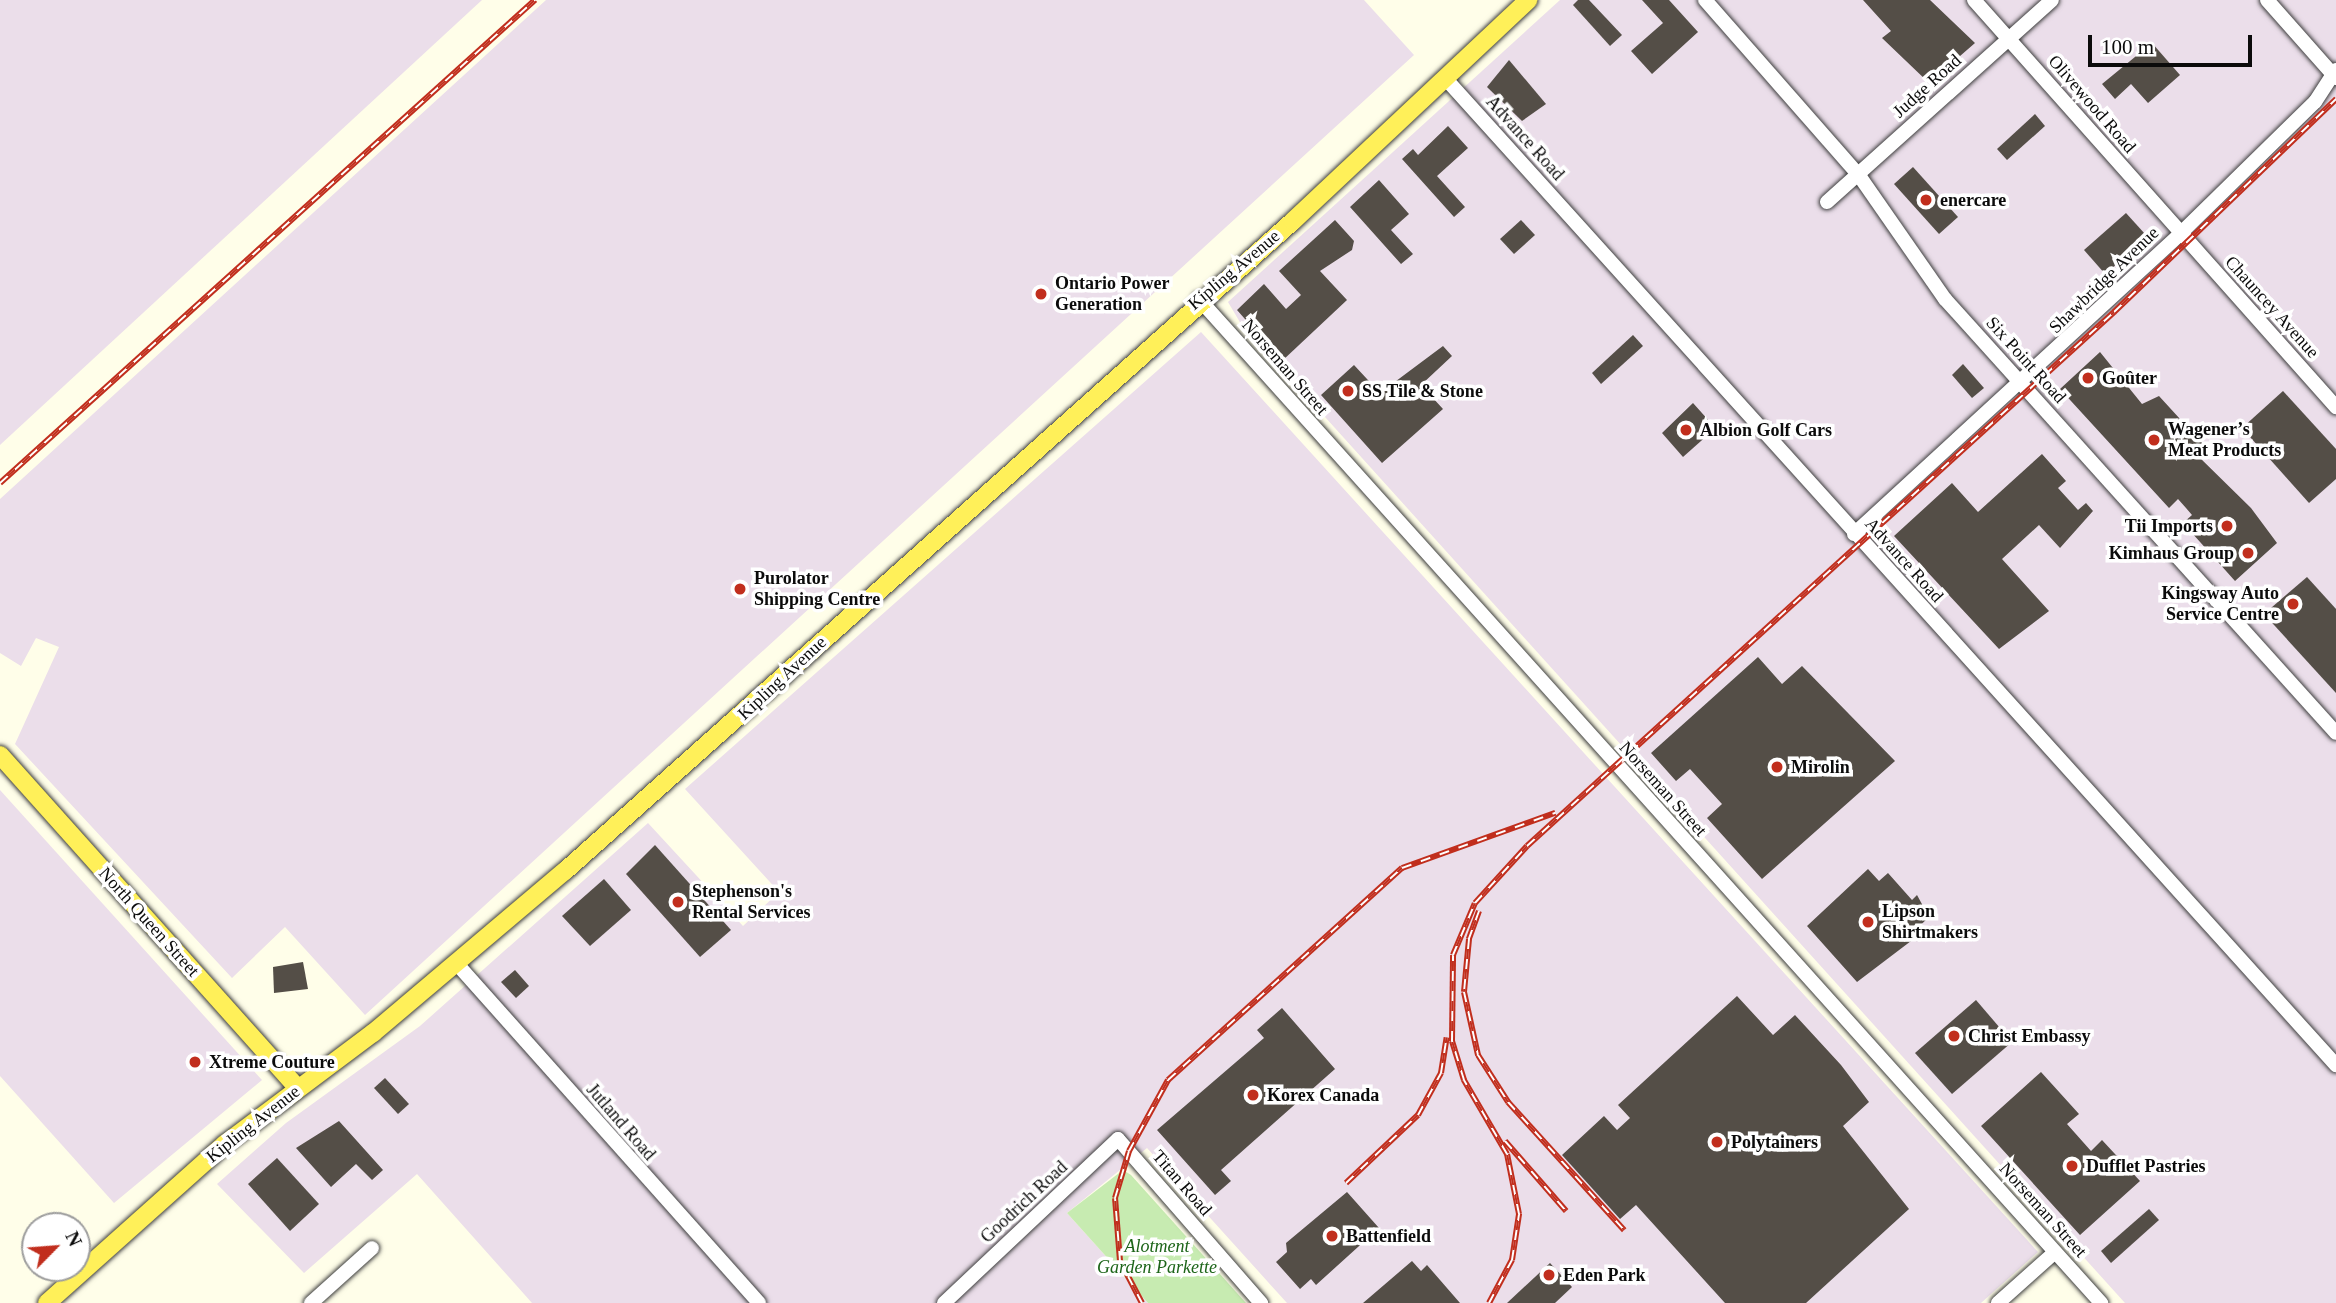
<!DOCTYPE html>
<meta charset="utf-8">
<style>
body{margin:0}
#map{position:relative;width:2336px;height:1303px;overflow:hidden;background:#fffee9;font-family:"Times New Roman",serif}
div>[style]{position:absolute}
.industrial>*{inset:0;background:#ebdeea}
.green>*{inset:0;background:#c7ebb1}
.building>*{inset:0;background:#544e47}
.roads{filter:drop-shadow(0 0 2px #3e3e3e) drop-shadow(0 0 2px #3e3e3e)}
.minor>*{height:14px;margin:-7px;padding:0 7px;transform-origin:7px;border-radius:7px;background:#fff}
.major>*{height:18px;margin:-9px;padding:0 9px;transform-origin:9px;border-radius:9px;background:#fff059}
.rail>*{height:6px;margin-top:-3px;transform-origin:0;background:repeating-linear-gradient(90deg,#fff 0 10px,#c12e1d 0 20px);box-sizing:border-box;border-block:2px solid #c12e1d}
.dots>*{width:19px;height:19px;translate:-50% -50%;box-sizing:border-box;border:4px solid #fff;border-radius:50%}
span{translate:-50% -50%;white-space:nowrap;text-align:center;line-height:1.15;-webkit-text-stroke:7px #fff;paint-order:stroke}
.street-label{font-size:18px;color:#0b0b0b}
.poi-label{font-size:18px;color:#0b0b0b;font-weight:700}
.left{translate:0 -50%;text-align:left}
.right{translate:-100% -50%;text-align:right}
.park-label{font-size:18px;color:#1d6519;font-style:italic}
.north{position:absolute;left:21px;top:1212px;width:70px;height:70px;box-sizing:border-box;background:#fff;border:2px solid #9d9d9d;border-radius:50%;rotate:65deg;font-size:19px;font-weight:700;line-height:28px;text-align:center;color:#0b0b0b}
.north::after{content:'';display:block;margin:auto;width:24px;height:32px;background:#c12e1d;clip-path:polygon(50% 0,100% 100%,50% 72%,0 100%)}
.scale{position:absolute;left:2088px;top:35px;width:164px;height:32px;box-sizing:border-box;border:4px solid #0b0b0b;border-top:0;padding-left:9px;font-size:21px;line-height:24px;white-space:nowrap;color:#0b0b0b;-webkit-text-stroke:5px #fff;paint-order:stroke}
</style>
<div id="map">
<div class="industrial">
<div style="clip-path:polygon(0 0,482px 0,0 445px)"></div>
<div style="clip-path:polygon(546px 0,1364px 0,1414px 55px,365px 1015px,285px 927px,232px 978px,15px 744px,59px 647px,36px 638px,21px 666px,0 653px,0 499px)"></div>
<div style="clip-path:polygon(1560px 0,2336px 0,2336px 1303px,2125px 1303px,1241px 324px,1228px 302px)"></div>
<div style="clip-path:polygon(1201px 332px,2038px 1252px,1981px 1303px,1287px 1303px,1147px 1148px,1067px 1213px,1148px 1303px,532px 1303px,417px 1174px,304px 1273px,217px 1184px,286px 1123px,420px 1026px,648px 823px,743px 926px,779px 892px,685px 789px)"></div>
<div style="clip-path:polygon(0 790px,262px 1080px,114px 1203px,0 1076px)"></div>
</div>
<div class="green">
<div style="clip-path:polygon(1123px 1170px,1131px 1175px,1246px 1303px,1148px 1303px,1067px 1213px)"></div>
</div>
<div class="building">
<div style="clip-path:polygon(1578px 0,1589px 0,1622px 35px,1610px 46px,1573px 5px)"></div>
<div style="clip-path:polygon(1642px 0,1669px 0,1698px 32px,1652px 74px,1631px 51px,1663px 23px)"></div>
<div style="clip-path:polygon(1863px 0,1930px 0,1975px 43px,1929px 83px,1882px 38px,1891px 31px)"></div>
<div style="clip-path:polygon(2152px 43px,2180px 75px,2148px 103px,2131px 84px,2115px 99px,2102px 84px)"></div>
<div style="clip-path:polygon(1509px 60px,1546px 104px,1522px 121px,1487px 87px)"></div>
<div style="clip-path:polygon(2035px 114px,2045px 126px,2007px 160px,1997px 149px)"></div>
<div style="clip-path:polygon(1448px 126px,1468px 148px,1437px 176px,1465px 207px,1454px 217px,1402px 159px,1413px 149px,1418px 155px)"></div>
<div style="clip-path:polygon(1913px 167px,1958px 217px,1939px 234px,1894px 184px)"></div>
<div style="clip-path:polygon(1379px 180px,1409px 214px,1391px 230px,1413px 254px,1401px 264px,1350px 207px)"></div>
<div style="clip-path:polygon(2126px 213px,2145px 234px,2106px 275px,2084px 250px)"></div>
<div style="clip-path:polygon(1335px 220px,1354px 241px,1352px 250px,1320px 271px,1347px 300px,1282px 361px,1237px 310px,1264px 284px,1286px 309px,1301px 295px,1279px 271px)"></div>
<div style="clip-path:polygon(1521px 220px,1535px 235px,1514px 254px,1500px 239px)"></div>
<div style="clip-path:polygon(1633px 335px,1643px 346px,1601px 384px,1592px 373px)"></div>
<div style="clip-path:polygon(1443px 346px,1452px 356px,1421px 385px,1443px 409px,1382px 463px,1321px 395px,1354px 365px,1380px 393px)"></div>
<div style="clip-path:polygon(2100px 352px,2142px 404px,2159px 396px,2202px 443px,2197px 455px,2251px 508px,2277px 543px,2235px 581px,2183px 523px,2192px 515px,2186px 508px,2178px 499px,2169px 508px,2060px 389px)"></div>
<div style="clip-path:polygon(1963px 364px,1984px 388px,1972px 398px,1952px 375px)"></div>
<div style="clip-path:polygon(2283px 391px,2336px 449px,2336px 479px,2309px 503px,2242px 428px)"></div>
<div style="clip-path:polygon(1693px 403px,1710px 422px,1704px 427px,1710px 433px,1683px 457px,1662px 433px)"></div>
<div style="clip-path:polygon(2042px 454px,2066px 481px,2058px 488px,2078px 510px,2086px 503px,2093px 511px,2060px 548px,2039px 525px,2002px 559px,2049px 611px,1999px 649px,1894px 536px,1952px 483px,1978px 512px)"></div>
<div style="clip-path:polygon(2307px 577px,2336px 609px,2336px 693px,2264px 614px)"></div>
<div style="clip-path:polygon(1758px 657px,1782px 684px,1802px 666px,1895px 761px,1762px 879px,1707px 818px,1722px 804px,1690px 769px,1676px 781px,1651px 753px)"></div>
<div style="clip-path:polygon(655px 845px,731px 930px,700px 957px,626px 874px)"></div>
<div style="clip-path:polygon(1868px 869px,1879px 881px,1888px 873px,1912px 900px,1917px 895px,1929px 917px,1908px 937px,1911px 941px,1857px 982px,1807px 926px)"></div>
<div style="clip-path:polygon(604px 879px,631px 910px,590px 946px,562px 916px)"></div>
<div style="clip-path:polygon(303px 962px,308px 989px,274px 993px,273px 967px)"></div>
<div style="clip-path:polygon(515px 970px,529px 986px,516px 998px,501px 982px)"></div>
<div style="clip-path:polygon(1737px 996px,1773px 1035px,1795px 1015px,1841px 1065px,1869px 1102px,1843px 1126px,1909px 1209px,1806px 1303px,1725px 1303px,1636px 1205px,1620px 1219px,1562px 1155px,1604px 1116px,1617px 1130px,1630px 1118px,1618px 1105px)"></div>
<div style="clip-path:polygon(1976px 1000px,2012px 1042px,1952px 1094px,1915px 1053px)"></div>
<div style="clip-path:polygon(1282px 1008px,1335px 1069px,1221px 1170px,1231px 1181px,1215px 1195px,1157px 1130px,1264px 1038px,1257px 1030px)"></div>
<div style="clip-path:polygon(2041px 1072px,2079px 1114px,2067px 1124px,2091px 1151px,2102px 1140px,2140px 1181px,2080px 1235px,1981px 1126px)"></div>
<div style="clip-path:polygon(385px 1078px,409px 1104px,398px 1114px,374px 1088px)"></div>
<div style="clip-path:polygon(339px 1121px,383px 1170px,372px 1180px,356px 1164px,331px 1187px,296px 1148px)"></div>
<div style="clip-path:polygon(277px 1158px,319px 1204px,290px 1231px,248px 1184px)"></div>
<div style="clip-path:polygon(1347px 1192px,1379px 1228px,1316px 1285px,1311px 1279px,1300px 1289px,1276px 1262px,1287px 1252px,1286px 1243px)"></div>
<div style="clip-path:polygon(2149px 1209px,2159px 1220px,2111px 1263px,2101px 1251px)"></div>
<div style="clip-path:polygon(1412px 1261px,1421px 1271px,1427px 1265px,1460px 1303px,1363px 1303px)"></div>
<div style="clip-path:polygon(1550px 1263px,1572px 1287px,1555px 1303px,1507px 1303px)"></div>
</div>
<div class="roads">
<div class="minor">
<div style="left:1705px;top:0;width:232px;rotate:48.7deg"></div>
<div style="left:1858px;top:174px;width:152px;rotate:55.2deg"></div>
<div style="left:1945px;top:299px;width:584px;rotate:47.98deg"></div>
<div style="left:1974px;top:0;width:545px;rotate:48.35deg"></div>
<div style="left:2267px;top:0;width:104px;rotate:48.5deg"></div>
<div style="left:1445px;top:78px;width:1330px;rotate:47.93deg"></div>
<div style="left:1827px;top:202px;width:302px;rotate:-41.9deg"></div>
<div style="left:1199px;top:299px;width:1350px;rotate:48.06deg"></div>
<div style="left:1854px;top:534px;width:443px;rotate:-42.6deg"></div>
<div style="left:2180px;top:234px;width:189px;rotate:-44.4deg"></div>
<div style="left:2315px;top:102px;width:38px;rotate:-57deg"></div>
<div style="left:457px;top:964px;width:454px;rotate:48.3deg"></div>
<div style="left:311px;top:1303px;width:82px;rotate:-42deg"></div>
<div style="left:944px;top:1303px;width:239px;rotate:-43.3deg"></div>
<div style="left:1118px;top:1139px;width:218px;rotate:48.9deg"></div>
<div style="left:1998px;top:1303px;width:76px;rotate:-41.8deg"></div>
</div>
<div class="major">
<div style="left:0;top:755px;width:447px;rotate:48.2deg"></div>
<div style="left:47px;top:1303px;width:239px;rotate:-41.8deg"></div>
<div style="left:225px;top:1144px;width:185px;rotate:-36.9deg"></div>
<div style="left:373px;top:1033px;width:251px;rotate:-40.2deg"></div>
<div style="left:565px;top:871px;width:976px;rotate:-41.76deg"></div>
<div style="left:1293px;top:221px;width:323px;rotate:-43.2deg"></div>
</div>
</div>
<div class="rail">
<div style="left:0;top:483px;width:721px;rotate:-42.08deg"></div>
<div style="left:1479px;top:911px;width:30px;rotate:110deg"></div>
<div style="left:1469px;top:939px;width:53px;rotate:95.4deg"></div>
<div style="left:1464px;top:992px;width:65px;rotate:77.5deg"></div>
<div style="left:1478px;top:1055px;width:56px;rotate:57.4deg"></div>
<div style="left:1508px;top:1102px;width:173px;rotate:47.8deg"></div>
<div style="left:1505px;top:1141px;width:93px;rotate:48.9deg"></div>
<div style="left:1346px;top:1183px;width:99px;rotate:-43.4deg"></div>
<div style="left:1418px;top:1115px;width:48px;rotate:-61.3deg"></div>
<div style="left:1441px;top:1073px;width:36px;rotate:-81deg"></div>
<div style="left:1142px;top:1303px;width:47px;rotate:-117.6deg"></div>
<div style="left:1120px;top:1261px;width:63px;rotate:-94.5deg"></div>
<div style="left:1115px;top:1198px;width:49px;rotate:-73.4deg"></div>
<div style="left:1129px;top:1151px;width:81px;rotate:-61.2deg"></div>
<div style="left:1168px;top:1080px;width:316px;rotate:-42.2deg"></div>
<div style="left:1402px;top:868px;width:163px;rotate:-19.8deg"></div>
<div style="left:1489px;top:1303px;width:49px;rotate:-61.9deg"></div>
<div style="left:1512px;top:1260px;width:47px;rotate:-81.3deg"></div>
<div style="left:1519px;top:1214px;width:61px;rotate:-101.3deg"></div>
<div style="left:1507px;top:1154px;width:86px;rotate:-120.2deg"></div>
<div style="left:1464px;top:1080px;width:41px;rotate:-107.1deg"></div>
<div style="left:1452px;top:1041px;width:86px;rotate:-89.3deg"></div>
<div style="left:1453px;top:955px;width:56px;rotate:-67.1deg"></div>
<div style="left:1475px;top:903px;width:77px;rotate:-47.6deg"></div>
<div style="left:1527px;top:846px;width:794px;rotate:-42.29deg"></div>
<div style="left:2114px;top:312px;width:308px;rotate:-43.8deg"></div>
</div>
<div class="dots">
<div style="left:1926px;top:200px;background:#c12e1d"></div>
<div style="left:1041px;top:294px;background:#c12e1d"></div>
<div style="left:2088px;top:378px;background:#c12e1d"></div>
<div style="left:1348px;top:391px;background:#c12e1d"></div>
<div style="left:1686px;top:430px;background:#c12e1d"></div>
<div style="left:2154px;top:440px;background:#c12e1d"></div>
<div style="left:2227px;top:526px;background:#c12e1d"></div>
<div style="left:2248px;top:553px;background:#c12e1d"></div>
<div style="left:740px;top:589px;background:#c12e1d"></div>
<div style="left:2293px;top:604px;background:#c12e1d"></div>
<div style="left:1777px;top:767px;background:#c12e1d"></div>
<div style="left:678px;top:902px;background:#c12e1d"></div>
<div style="left:1868px;top:922px;background:#c12e1d"></div>
<div style="left:1954px;top:1036px;background:#c12e1d"></div>
<div style="left:195px;top:1062px;background:#c12e1d"></div>
<div style="left:1253px;top:1095px;background:#c12e1d"></div>
<div style="left:1717px;top:1142px;background:#c12e1d"></div>
<div style="left:2072px;top:1166px;background:#c12e1d"></div>
<div style="left:1332px;top:1236px;background:#c12e1d"></div>
<div style="left:1549px;top:1275px;background:#c12e1d"></div>
</div>
<div class="street-label">
<span style="left:1927px;top:86px;rotate:-42deg">Judge Road</span>
<span style="left:2092px;top:104px;rotate:49deg">Olivewood Road</span>
<span style="left:1525px;top:138px;rotate:48deg">Advance Road</span>
<span style="left:1234px;top:270px;rotate:-40deg">Kipling Avenue</span>
<span style="left:2104px;top:280px;rotate:-44deg">Shawbridge Avenue</span>
<span style="left:2272px;top:307px;rotate:48deg">Chauncey Avenue</span>
<span style="left:2026px;top:360px;rotate:48deg">Six Point Road</span>
<span style="left:1285px;top:367px;rotate:49deg">Norseman Street</span>
<span style="left:1904px;top:560px;rotate:48deg">Advance Road</span>
<span style="left:782px;top:678px;rotate:-43deg">Kipling Avenue</span>
<span style="left:1663px;top:789px;rotate:48deg">Norseman Street</span>
<span style="left:149px;top:922px;rotate:48deg">North Queen Street</span>
<span style="left:621px;top:1122px;rotate:49deg">Jutland Road</span>
<span style="left:253px;top:1124px;rotate:-38deg">Kipling Avenue</span>
<span style="left:1182px;top:1183px;rotate:49deg">Titan Road</span>
<span style="left:1024px;top:1202px;rotate:-43deg">Goodrich Road</span>
<span style="left:2043px;top:1210px;rotate:48deg">Norseman Street</span>
</div>
<div class="poi-label">
<span class="left" style="left:1940px;top:200px">enercare</span>
<span class="left" style="left:1055px;top:294px">Ontario Power<br>Generation</span>
<span class="left" style="left:2102px;top:378px">Goûter</span>
<span class="left" style="left:1362px;top:391px">SS Tile &amp; Stone</span>
<span class="left" style="left:1700px;top:430px">Albion Golf Cars</span>
<span class="left" style="left:2168px;top:440px">Wagener’s<br>Meat Products</span>
<span class="right" style="left:2213px;top:526px">Tii Imports</span>
<span class="right" style="left:2234px;top:553px">Kimhaus Group</span>
<span class="left" style="left:754px;top:589px">Purolator<br>Shipping Centre</span>
<span class="right" style="left:2279px;top:604px">Kingsway Auto<br>Service Centre</span>
<span class="left" style="left:1791px;top:767px">Mirolin</span>
<span class="left" style="left:692px;top:902px">Stephenson's<br>Rental Services</span>
<span class="left" style="left:1882px;top:922px">Lipson<br>Shirtmakers</span>
<span class="left" style="left:1968px;top:1036px">Christ Embassy</span>
<span class="left" style="left:209px;top:1062px">Xtreme Couture</span>
<span class="left" style="left:1267px;top:1095px">Korex Canada</span>
<span class="left" style="left:1731px;top:1142px">Polytainers</span>
<span class="left" style="left:2086px;top:1166px">Dufflet Pastries</span>
<span class="left" style="left:1346px;top:1236px">Battenfield</span>
<span class="left" style="left:1563px;top:1275px">Eden Park</span>
</div>
<div class="park-label">
<span style="left:1157px;top:1257px">Alotment<br>Garden Parkette</span>
</div>
<div class="north">N</div>
<div class="scale">100 m</div>
</div>
